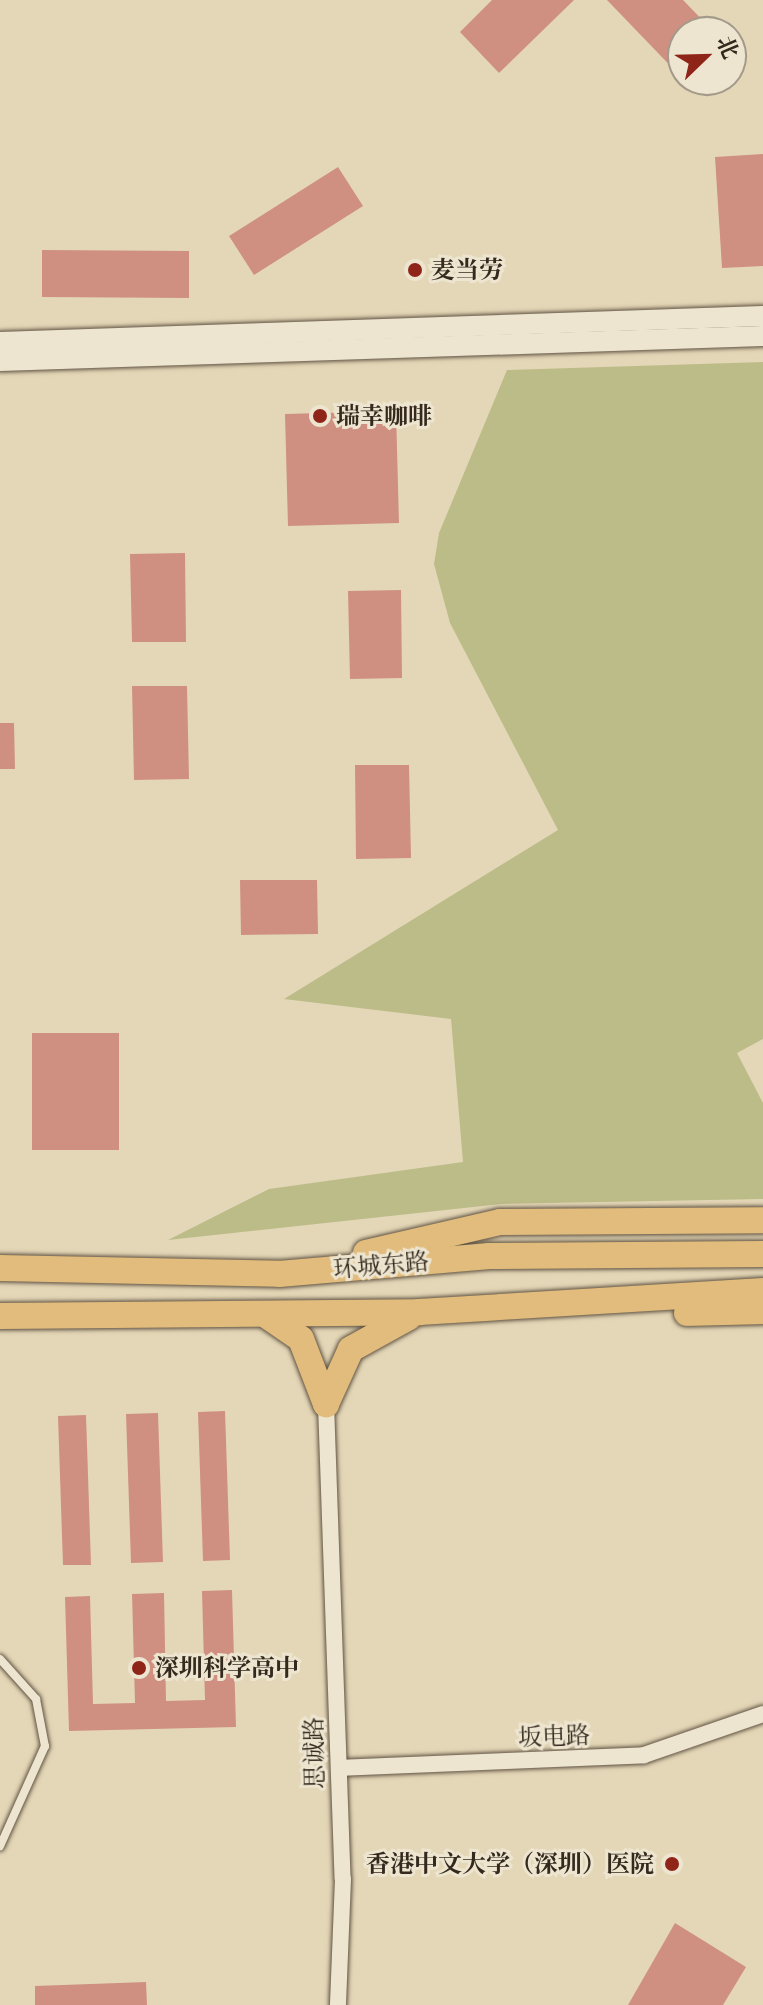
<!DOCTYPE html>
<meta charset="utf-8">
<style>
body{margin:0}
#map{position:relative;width:763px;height:2005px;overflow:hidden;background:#e4d7b7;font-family:"Libre Caslon Text","Noto Serif SC",serif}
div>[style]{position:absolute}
.green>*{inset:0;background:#bcbc89}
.building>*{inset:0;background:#cf9081}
.roads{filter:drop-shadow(0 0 2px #615444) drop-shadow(0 0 2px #615444)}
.service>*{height:8px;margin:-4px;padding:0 4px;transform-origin:4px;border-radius:4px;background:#ede5d0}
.minor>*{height:16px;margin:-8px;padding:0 8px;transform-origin:8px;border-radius:8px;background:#ede5d0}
.tertiary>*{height:20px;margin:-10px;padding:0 10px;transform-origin:10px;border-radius:10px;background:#ede5d0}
.primary>*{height:26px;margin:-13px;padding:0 13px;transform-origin:13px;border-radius:13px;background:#e2bc7c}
.dots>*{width:22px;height:22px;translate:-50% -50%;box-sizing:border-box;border:4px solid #ede5d0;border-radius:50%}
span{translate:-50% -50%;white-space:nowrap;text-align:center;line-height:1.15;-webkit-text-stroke:6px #ede5d0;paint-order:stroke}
.poi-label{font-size:24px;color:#35291e;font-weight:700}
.left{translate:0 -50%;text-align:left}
.right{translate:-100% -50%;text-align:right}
.street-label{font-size:24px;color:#35291e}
.north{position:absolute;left:667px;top:16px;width:80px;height:80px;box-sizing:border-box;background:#ede5d0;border:2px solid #a39a89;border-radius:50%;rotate:67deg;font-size:22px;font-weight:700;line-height:32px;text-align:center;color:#35291e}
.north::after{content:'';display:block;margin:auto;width:28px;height:36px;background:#8f2418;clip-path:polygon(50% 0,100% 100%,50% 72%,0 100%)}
</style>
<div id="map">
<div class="green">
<div style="clip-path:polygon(763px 362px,763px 1039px,737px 1053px,763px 1103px,763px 1199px,501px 1204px,168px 1240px,269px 1189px,463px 1162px,451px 1019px,284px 999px,558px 830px,450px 623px,434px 564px,439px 533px,507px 370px)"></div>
</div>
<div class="building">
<div style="clip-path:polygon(492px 0,574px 0,499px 73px,460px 32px)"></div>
<div style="clip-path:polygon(607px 0,683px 0,714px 32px,683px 32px,683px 79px)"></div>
<div style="clip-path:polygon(763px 154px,763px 266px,722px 268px,715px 157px)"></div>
<div style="clip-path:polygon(338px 167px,363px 206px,254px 275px,229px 236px)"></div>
<div style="clip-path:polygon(42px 250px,189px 251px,189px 298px,42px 297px)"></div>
<div style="clip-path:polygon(396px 411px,399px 523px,288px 526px,285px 414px)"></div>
<div style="clip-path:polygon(185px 553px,186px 642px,132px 642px,130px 554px)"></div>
<div style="clip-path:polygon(401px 590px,402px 678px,350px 679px,348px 591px)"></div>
<div style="clip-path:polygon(132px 686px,187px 686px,189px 779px,134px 780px)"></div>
<div style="clip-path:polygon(0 723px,14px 723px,15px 769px,0 769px)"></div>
<div style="clip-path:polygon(355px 765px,409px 765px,411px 858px,356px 859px)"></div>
<div style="clip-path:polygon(240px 880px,317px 880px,318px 934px,241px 935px)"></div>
<div style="clip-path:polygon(32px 1033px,119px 1033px,119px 1150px,32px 1150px)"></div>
<div style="clip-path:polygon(225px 1411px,230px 1560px,203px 1561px,198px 1412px)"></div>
<div style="clip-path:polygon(158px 1413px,163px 1562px,131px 1563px,126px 1414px)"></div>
<div style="clip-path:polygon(86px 1415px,91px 1565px,63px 1565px,58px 1416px)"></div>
<div style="clip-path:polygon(232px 1590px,236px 1727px,69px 1731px,65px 1597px,90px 1596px,93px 1704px,135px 1703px,132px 1594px,164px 1593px,166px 1701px,205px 1700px,202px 1591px)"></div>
<div style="clip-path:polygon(675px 1923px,746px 1967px,723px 2005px,628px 2005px)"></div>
<div style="clip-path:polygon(146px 1982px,147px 2005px,35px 2005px,35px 1986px)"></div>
</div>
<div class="roads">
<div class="service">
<div style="left:0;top:1659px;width:54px;rotate:48deg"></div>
<div style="left:36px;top:1699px;width:48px;rotate:79.2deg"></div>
<div style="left:45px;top:1746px;width:110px;rotate:114.2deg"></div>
</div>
<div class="minor">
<div style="left:326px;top:1404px;width:475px;rotate:88deg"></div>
<div style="left:343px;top:1879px;width:126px;rotate:92.3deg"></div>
<div style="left:339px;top:1768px;width:305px;rotate:-2.4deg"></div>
<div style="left:644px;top:1755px;width:126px;rotate:-19deg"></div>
</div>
<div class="tertiary">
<div style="left:0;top:342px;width:763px;rotate:-1.95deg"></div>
<div style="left:0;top:361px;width:763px;rotate:-1.88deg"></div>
</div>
<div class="primary">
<div style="left:366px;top:1253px;width:138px;rotate:-13deg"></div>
<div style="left:500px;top:1222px;width:263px;rotate:-0.4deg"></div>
<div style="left:0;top:1268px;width:279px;rotate:1.2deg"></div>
<div style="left:279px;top:1274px;width:211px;rotate:-4.9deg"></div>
<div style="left:489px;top:1256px;width:274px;rotate:-0.4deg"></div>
<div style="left:687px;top:1313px;width:76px;rotate:-1.5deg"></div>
<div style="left:266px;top:1315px;width:42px;rotate:34.4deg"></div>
<div style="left:301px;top:1339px;width:70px;rotate:69deg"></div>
<div style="left:0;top:1316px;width:419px;rotate:-0.5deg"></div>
<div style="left:419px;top:1312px;width:345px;rotate:-3.5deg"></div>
<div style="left:326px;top:1404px;width:60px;rotate:-65.6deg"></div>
<div style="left:351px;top:1349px;width:66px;rotate:-28.9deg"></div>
</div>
</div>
<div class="dots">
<div style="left:415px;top:270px;background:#8f2418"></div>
<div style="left:320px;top:416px;background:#8f2418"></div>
<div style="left:139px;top:1668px;background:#8f2418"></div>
<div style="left:672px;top:1864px;background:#8f2418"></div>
</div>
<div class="poi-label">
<span class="left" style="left:431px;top:270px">麦当劳</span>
<span class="left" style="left:336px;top:416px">瑞幸咖啡</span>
<span class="left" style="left:155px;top:1668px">深圳科学高中</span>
<span class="right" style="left:654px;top:1864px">香港中文大学（深圳）医院</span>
</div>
<div class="street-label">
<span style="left:381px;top:1265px;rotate:-5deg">环城东路</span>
<span style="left:554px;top:1736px;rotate:-2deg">坂电路</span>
<span style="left:314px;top:1753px;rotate:-91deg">思诚路</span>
</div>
<div class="north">北</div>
</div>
